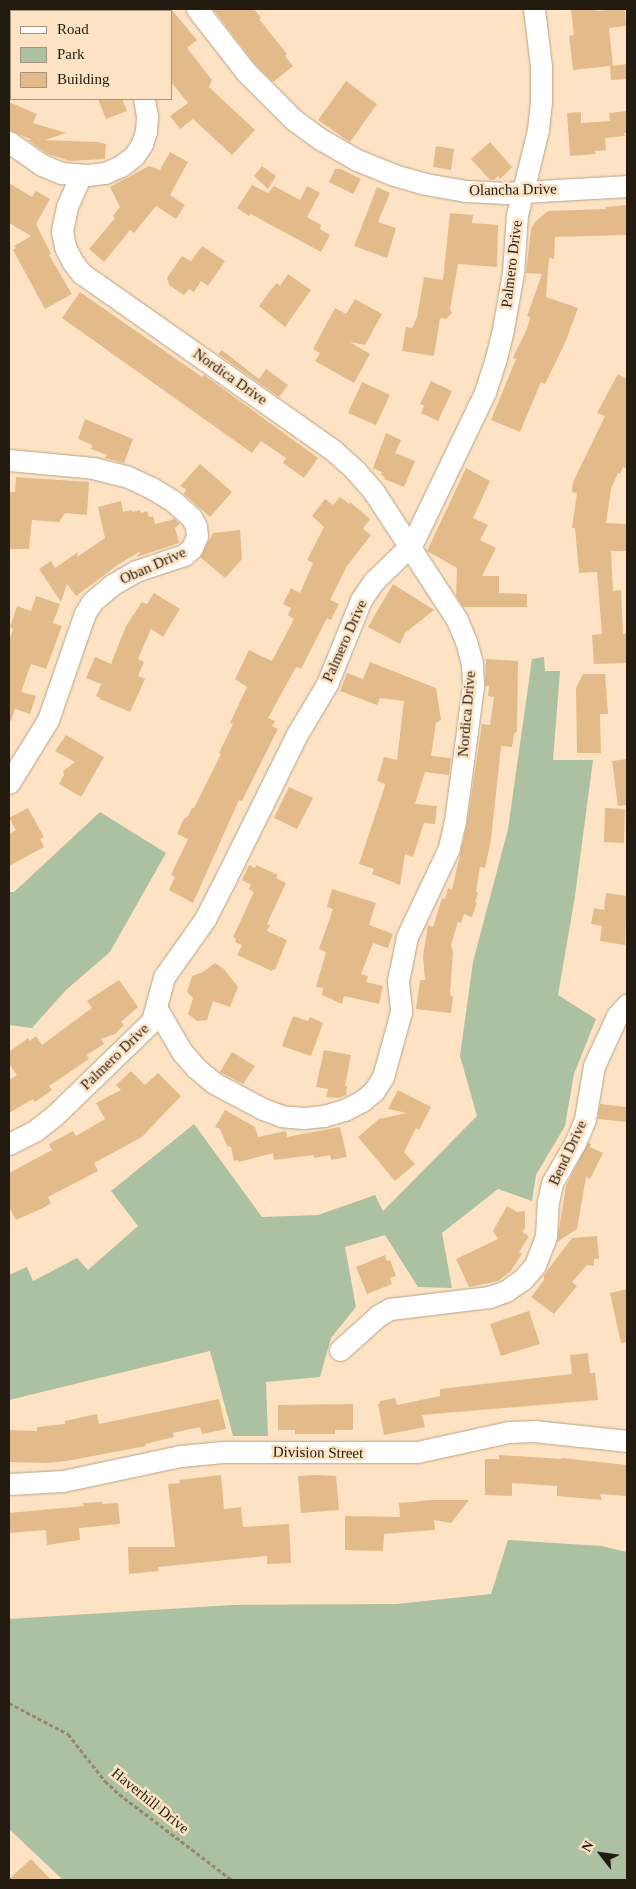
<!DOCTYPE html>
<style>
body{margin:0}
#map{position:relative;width:636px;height:1889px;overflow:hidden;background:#fde3c4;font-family:Georgia,serif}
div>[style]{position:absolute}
.green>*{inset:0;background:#abc1a2}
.building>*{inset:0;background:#e3bb8a}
.path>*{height:3px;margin-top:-1.5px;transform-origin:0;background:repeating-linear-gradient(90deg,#998671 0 4px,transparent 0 6.5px)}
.roads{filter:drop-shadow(0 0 1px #b9a184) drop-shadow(0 0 1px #b9a184)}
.minor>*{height:21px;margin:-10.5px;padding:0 10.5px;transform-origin:10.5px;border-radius:10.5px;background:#fff}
span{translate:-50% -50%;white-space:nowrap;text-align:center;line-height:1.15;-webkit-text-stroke:5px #fde3c4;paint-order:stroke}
.street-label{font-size:15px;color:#241b10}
.frame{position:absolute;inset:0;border:10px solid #241b10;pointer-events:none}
.legend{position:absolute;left:10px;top:10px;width:162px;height:90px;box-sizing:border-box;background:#fde3c4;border:1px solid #a6937c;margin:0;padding:6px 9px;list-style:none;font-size:15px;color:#241b10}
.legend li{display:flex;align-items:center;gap:10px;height:25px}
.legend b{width:25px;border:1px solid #a6937c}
.north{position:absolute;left:576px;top:1829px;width:50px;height:50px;-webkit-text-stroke:4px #fde3c4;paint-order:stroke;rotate:300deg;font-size:14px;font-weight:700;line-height:20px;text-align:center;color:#241b10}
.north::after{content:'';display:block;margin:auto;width:18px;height:22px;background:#241b10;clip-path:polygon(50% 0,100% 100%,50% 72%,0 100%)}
</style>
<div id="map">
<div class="green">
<div style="clip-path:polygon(544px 657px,545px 671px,560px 671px,553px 760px,593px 760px,575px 896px,558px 995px,596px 1019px,574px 1074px,565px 1126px,536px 1175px,532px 1201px,498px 1189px,442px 1233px,452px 1288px,418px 1287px,385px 1235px,345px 1247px,356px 1307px,331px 1338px,320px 1377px,266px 1382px,268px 1436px,233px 1436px,210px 1351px,9px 1400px,9px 1275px,27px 1267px,33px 1281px,77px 1258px,88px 1270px,138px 1226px,111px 1191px,194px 1124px,262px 1217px,318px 1215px,375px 1195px,383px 1211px,477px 1116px,460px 1056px,473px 962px,508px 829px,532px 659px)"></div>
<div style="clip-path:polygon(100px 812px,166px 853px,110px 952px,66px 990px,32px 1028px,9px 1025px,9px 892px,14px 892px)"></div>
<div style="clip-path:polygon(508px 1540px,601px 1546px,627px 1552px,627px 1880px,63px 1880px,9px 1829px,9px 1619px,232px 1605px,396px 1604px,491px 1594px)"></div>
</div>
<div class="building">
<div style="clip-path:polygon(171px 9px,197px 40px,187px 48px,212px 80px,209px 87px,255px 130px,232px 155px,193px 119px,180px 129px,170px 116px,188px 103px,171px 82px)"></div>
<div style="clip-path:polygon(213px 9px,254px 9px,261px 18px,259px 19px,287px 54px,285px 56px,293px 66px,273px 82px,255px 64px)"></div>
<div style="clip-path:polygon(571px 9px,595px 9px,596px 11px,625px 9px,626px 26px,609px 28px,613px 66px,627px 64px,627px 79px,611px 80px,610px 66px,573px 70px,569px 36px,574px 35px)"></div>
<div style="clip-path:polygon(346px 81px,377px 104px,350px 142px,318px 120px)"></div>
<div style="clip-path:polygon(98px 99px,122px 99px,127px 111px,106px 119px)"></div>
<div style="clip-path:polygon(9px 102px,37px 114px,33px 123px,66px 133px,45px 140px,97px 142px,106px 144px,105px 159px,70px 161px,48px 154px,28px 140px,32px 140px,9px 130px)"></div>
<div style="clip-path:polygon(627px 111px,627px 133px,624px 133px,625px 136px,605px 138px,606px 150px,595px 151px,596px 154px,570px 156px,567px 113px,581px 112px,581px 123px,610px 121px,609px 113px)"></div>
<div style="clip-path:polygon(490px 142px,512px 167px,500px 179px,498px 176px,494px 180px,490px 180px,471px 159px)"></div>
<div style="clip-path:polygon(436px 146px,454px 149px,451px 170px,433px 167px)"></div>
<div style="clip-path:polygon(170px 152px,188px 162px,170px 195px,185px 205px,176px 219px,156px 206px,134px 233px,130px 230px,104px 262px,89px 249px,115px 218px,113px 216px,120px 207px,110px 187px,149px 166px,160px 170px)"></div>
<div style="clip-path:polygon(262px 166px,276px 176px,268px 189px,254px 176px)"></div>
<div style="clip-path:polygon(335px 169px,341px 169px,361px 179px,353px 194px,329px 182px)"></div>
<div style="clip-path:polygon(9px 183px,32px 197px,36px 191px,50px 199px,36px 224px,51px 254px,49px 255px,72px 294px,45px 309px,13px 250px,16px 248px,14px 246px,31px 236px,9px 223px)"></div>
<div style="clip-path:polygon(252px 185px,268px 193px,274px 186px,300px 200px,307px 186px,320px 193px,307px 217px,321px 225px,320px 229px,330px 235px,321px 252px,251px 214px,249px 216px,237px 208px)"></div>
<div style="clip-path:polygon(377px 187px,390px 193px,378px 222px,396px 228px,387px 258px,354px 246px)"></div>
<div style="clip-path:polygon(627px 205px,627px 235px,555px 237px,554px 259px,549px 258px,546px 297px,578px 308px,565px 343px,545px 384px,541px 382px,520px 432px,491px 420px,516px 359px,513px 358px,515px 353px,527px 329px,530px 317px,527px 316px,542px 274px,526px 273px,531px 229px,535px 222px,548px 211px,606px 209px,605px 207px)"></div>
<div style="clip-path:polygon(450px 213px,473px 215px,472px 223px,498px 225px,497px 267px,458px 264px,450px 310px,452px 313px,446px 319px,440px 318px,434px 356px,402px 351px,406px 327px,412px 328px,417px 317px,424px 277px,443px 280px)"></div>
<div style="clip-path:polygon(202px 246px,225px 261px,208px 286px,201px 281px,194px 292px,189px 289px,184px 295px,169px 285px,167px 278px,182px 256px,191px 261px)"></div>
<div style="clip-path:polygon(288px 274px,311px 290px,285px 327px,259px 306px,269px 292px,277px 283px,280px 286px)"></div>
<div style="clip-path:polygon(80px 292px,202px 377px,204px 375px,318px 458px,304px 478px,283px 463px,286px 458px,261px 441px,252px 453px,62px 318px)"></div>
<div style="clip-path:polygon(355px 299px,382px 314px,365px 345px,350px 342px,370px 354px,354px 383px,315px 361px,320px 353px,313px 349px,335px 308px,346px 314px)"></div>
<div style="clip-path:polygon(222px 350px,259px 379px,266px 369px,288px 385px,279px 397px,218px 354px)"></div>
<div style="clip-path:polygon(618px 374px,627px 379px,627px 469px,623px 467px,620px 474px,618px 473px,611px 489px,606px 523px,627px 524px,627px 551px,611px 551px,613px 591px,621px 590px,623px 634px,627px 633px,627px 663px,594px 664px,592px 635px,602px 634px,597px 572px,579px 573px,575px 528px,572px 528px,577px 493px,572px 492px,573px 482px,605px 416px,597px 413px)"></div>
<div style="clip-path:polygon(431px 381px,452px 391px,438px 421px,421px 413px,424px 406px,420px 404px)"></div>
<div style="clip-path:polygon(362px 382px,390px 395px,376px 425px,348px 413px)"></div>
<div style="clip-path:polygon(85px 419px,133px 439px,124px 463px,105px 458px,107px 455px,91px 449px,92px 445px,78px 439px)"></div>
<div style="clip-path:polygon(386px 433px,401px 440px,395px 453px,415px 461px,404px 487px,384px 479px,385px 477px,381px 475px,382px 472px,373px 468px)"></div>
<div style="clip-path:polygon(200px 464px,232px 492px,210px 517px,184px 494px,186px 489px,180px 486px)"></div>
<div style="clip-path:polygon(466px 468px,490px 481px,473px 518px,488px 525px,480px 540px,496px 548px,482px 576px,499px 576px,499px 593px,527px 594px,527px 607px,463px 607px,456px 596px,457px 568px,427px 551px)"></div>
<div style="clip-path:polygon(16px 477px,89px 482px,87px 515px,65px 513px,59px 522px,32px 520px,29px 549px,9px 549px,9px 492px,15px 492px)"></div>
<div style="clip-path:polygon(340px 497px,349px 504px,350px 502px,370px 519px,363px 529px,371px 535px,347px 566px,330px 600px,339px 604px,331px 620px,327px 618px,301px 669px,296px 667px,268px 718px,275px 721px,272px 726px,278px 729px,242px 801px,239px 800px,193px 903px,169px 890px,175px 877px,171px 875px,188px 839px,177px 834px,183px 820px,188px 816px,192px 808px,194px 808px,221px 754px,219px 753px,233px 724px,230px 723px,247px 687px,235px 679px,249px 650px,272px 661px,294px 619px,288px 615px,291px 608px,283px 604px,291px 588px,300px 593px,313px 563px,307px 560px,324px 527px,312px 516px,325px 499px,333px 505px)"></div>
<div style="clip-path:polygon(121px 501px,123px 512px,132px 510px,132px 512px,140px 510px,141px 513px,147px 511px,149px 517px,153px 516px,155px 524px,175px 519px,180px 524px,175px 528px,179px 543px,137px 557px,141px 551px,119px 564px,76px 596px,67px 584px,61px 602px,39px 569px,51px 561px,55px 568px,78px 552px,77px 557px,105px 538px,98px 507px)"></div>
<div style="clip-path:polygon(240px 530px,242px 559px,225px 578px,200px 557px,213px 533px)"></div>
<div style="clip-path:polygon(393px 584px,434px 610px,405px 633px,400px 644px,368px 627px)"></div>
<div style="clip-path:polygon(154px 593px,180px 609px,163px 637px,151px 629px,138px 659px,144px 662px,138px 676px,145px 679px,130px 712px,100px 699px,100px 698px,96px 696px,101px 684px,86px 678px,95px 657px,111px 664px,126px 626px,142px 602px,147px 604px)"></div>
<div style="clip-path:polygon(36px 596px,60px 604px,53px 623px,62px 626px,46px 669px,31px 664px,21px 692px,36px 696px,30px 714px,15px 709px,11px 721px,9px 720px,9px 641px,13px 629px,10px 627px,17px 606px,31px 611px)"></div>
<div style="clip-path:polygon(486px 659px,518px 661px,517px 731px,514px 734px,512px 747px,501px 746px,491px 840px,485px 868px,480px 867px,476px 892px,478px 893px,475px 902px,477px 902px,472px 917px,464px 914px,461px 923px,458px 922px,451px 945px,453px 952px,450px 995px,453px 997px,451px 1013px,416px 1009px,420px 980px,425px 980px,423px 956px,428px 925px,433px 927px,442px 898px,445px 899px,448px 888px,452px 890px,467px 824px,482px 724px,490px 725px,494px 697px,488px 696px,489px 686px,485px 686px)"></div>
<div style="clip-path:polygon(370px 662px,436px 688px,441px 720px,436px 723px,431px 756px,451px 758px,449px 775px,425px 772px,415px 804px,437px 806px,435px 824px,424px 823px,413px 857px,405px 854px,400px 885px,372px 874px,374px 869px,359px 864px,384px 789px,385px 784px,377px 781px,384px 757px,397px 760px,404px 701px,380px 698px,377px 705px,340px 691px,347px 673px,363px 679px)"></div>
<div style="clip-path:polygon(583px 674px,605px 674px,608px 714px,600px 714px,601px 753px,577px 753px,576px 688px)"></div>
<div style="clip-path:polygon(66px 735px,104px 757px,81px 797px,59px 784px,64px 775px,63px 771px,75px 762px,55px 751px)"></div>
<div style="clip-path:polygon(627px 759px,627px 805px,618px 806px,612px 761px)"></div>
<div style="clip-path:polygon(289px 787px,313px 798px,297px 829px,274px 818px)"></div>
<div style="clip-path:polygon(28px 808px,44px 837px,40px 839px,44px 847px,9px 866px,9px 834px,16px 830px,9px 818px)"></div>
<div style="clip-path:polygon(605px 808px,625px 809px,624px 843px,604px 842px)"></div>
<div style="clip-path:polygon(249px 865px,255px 868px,256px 865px,278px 875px,276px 878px,286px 883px,267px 924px,270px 925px,267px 931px,287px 940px,275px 970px,273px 969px,272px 971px,237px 955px,242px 945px,235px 942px,236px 939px,233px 937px,254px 892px,249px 889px,251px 885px,242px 880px)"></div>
<div style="clip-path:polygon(332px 889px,376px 903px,369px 925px,393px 934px,388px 948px,373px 943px,361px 974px,368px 976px,366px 982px,383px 986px,379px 1004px,344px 996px,342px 1004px,322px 995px,323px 988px,316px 987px,326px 952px,319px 949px,333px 909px,327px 907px)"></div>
<div style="clip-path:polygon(606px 893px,627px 896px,625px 945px,600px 941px,602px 926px,591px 924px,594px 908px,604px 910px)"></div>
<div style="clip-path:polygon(215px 963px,224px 969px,238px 987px,230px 1007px,213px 1001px,207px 1020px,197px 1021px,188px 1014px,193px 998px,187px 992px,192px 976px,203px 972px)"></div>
<div style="clip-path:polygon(119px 980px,138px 1007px,121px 1022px,124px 1025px,115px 1034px,101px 1039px,104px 1044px,87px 1055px,89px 1059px,49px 1086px,52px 1090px,35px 1102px,33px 1099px,9px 1113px,9px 1080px,17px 1075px,9px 1064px,9px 1052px,28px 1038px,30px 1041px,36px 1036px,42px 1045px,92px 1008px,87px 1001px)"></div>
<div style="clip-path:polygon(293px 1016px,308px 1021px,310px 1017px,323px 1023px,311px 1056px,282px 1046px)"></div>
<div style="clip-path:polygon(324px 1050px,351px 1055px,345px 1086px,347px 1086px,346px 1095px,339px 1098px,326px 1097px,328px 1089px,316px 1087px)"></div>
<div style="clip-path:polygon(232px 1052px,255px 1066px,243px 1084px,220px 1072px)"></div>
<div style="clip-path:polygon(131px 1071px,145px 1085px,158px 1073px,181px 1096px,142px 1137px,94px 1163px,98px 1171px,48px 1197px,51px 1203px,43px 1208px,16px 1220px,9px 1207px,9px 1173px,52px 1150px,49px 1144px,73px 1131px,76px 1136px,105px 1119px,96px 1103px,121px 1090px,116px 1085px)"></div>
<div style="clip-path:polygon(398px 1090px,431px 1107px,419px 1130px,416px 1128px,404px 1152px,415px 1164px,395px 1181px,358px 1137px,379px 1119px,407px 1113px,388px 1109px)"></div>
<div style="clip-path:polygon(600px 1104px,627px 1107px,626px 1122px,598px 1119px)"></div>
<div style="clip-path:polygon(225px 1110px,255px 1127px,258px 1137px,286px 1131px,287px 1137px,340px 1127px,347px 1157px,331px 1160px,330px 1155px,314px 1158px,314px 1155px,274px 1160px,273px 1153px,239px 1162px,238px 1160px,234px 1161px,231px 1147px,227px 1146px,220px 1129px,215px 1127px)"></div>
<div style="clip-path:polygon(588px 1143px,591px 1144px,590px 1147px,603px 1153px,590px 1179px,586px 1177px,577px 1229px,557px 1242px,566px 1186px)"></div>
<div style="clip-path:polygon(507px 1206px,517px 1212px,525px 1211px,525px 1228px,522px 1232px,529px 1236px,519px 1252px,522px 1254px,510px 1272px,498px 1281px,469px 1287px,456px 1259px,498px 1239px,493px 1231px)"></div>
<div style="clip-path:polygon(597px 1236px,599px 1259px,594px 1259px,594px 1266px,587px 1265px,572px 1282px,577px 1286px,554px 1314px,531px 1297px,544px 1280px,544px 1275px,572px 1238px)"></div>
<div style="clip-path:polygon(385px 1255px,387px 1261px,390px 1260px,396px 1276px,390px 1278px,392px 1284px,367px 1294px,356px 1267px)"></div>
<div style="clip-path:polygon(627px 1289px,627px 1342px,621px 1343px,610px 1293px)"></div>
<div style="clip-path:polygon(529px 1311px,540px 1344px,501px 1356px,490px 1324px)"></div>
<div style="clip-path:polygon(588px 1353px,590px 1373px,595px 1373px,598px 1400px,422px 1415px,425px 1427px,384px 1435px,378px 1404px,380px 1404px,380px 1401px,395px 1398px,397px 1405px,440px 1396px,440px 1389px,572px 1374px,570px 1355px)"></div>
<div style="clip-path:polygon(219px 1399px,226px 1429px,202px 1434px,200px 1427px,173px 1433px,174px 1437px,145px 1444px,146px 1446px,67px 1461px,48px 1463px,9px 1462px,9px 1430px,37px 1431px,37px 1427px,65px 1424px,65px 1421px,97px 1414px,99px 1424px)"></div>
<div style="clip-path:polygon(353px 1404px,353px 1430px,335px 1430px,335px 1434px,295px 1434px,295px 1430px,278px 1430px,278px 1405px)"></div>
<div style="clip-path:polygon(499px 1455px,561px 1459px,561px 1458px,627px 1465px,627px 1496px,600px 1494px,602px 1500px,557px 1496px,557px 1486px,512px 1483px,512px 1496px,485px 1495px,485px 1459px,499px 1459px)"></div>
<div style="clip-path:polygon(221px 1475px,224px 1509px,241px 1507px,243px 1527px,289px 1524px,291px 1563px,267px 1564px,267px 1556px,158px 1567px,159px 1571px,129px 1574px,128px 1547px,175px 1547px,168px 1484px,180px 1483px,179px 1480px)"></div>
<div style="clip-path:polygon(316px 1475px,336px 1476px,339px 1510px,301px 1513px,298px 1476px)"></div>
<div style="clip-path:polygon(433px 1500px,469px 1500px,451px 1523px,434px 1520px,435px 1530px,384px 1534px,383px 1551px,345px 1550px,345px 1516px,400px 1517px,399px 1503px)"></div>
<div style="clip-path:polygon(102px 1502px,102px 1504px,118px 1503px,120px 1524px,79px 1528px,80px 1540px,47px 1545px,46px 1530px,9px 1533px,9px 1513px,84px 1506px,83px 1503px)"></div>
<div style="clip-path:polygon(31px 1859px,51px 1880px,9px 1880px,9px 1879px)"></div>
</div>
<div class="path">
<div style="left:9px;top:1703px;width:67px;rotate:27.7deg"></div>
<div style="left:68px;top:1734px;width:60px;rotate:51.8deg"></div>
<div style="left:105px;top:1781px;width:19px;rotate:43deg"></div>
<div style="left:119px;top:1794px;width:142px;rotate:37.3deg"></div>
</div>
<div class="roads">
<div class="minor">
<div style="left:104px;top:9px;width:3px;rotate:45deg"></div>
<div style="left:197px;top:9px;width:80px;rotate:52.1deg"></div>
<div style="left:246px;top:72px;width:68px;rotate:45deg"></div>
<div style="left:294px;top:120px;width:34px;rotate:36deg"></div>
<div style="left:322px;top:140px;width:40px;rotate:29.7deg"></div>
<div style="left:357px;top:160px;width:40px;rotate:22deg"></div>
<div style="left:394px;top:175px;width:33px;rotate:16deg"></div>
<div style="left:426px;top:184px;width:41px;rotate:9.9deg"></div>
<div style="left:466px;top:191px;width:40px;rotate:2.9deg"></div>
<div style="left:506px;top:193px;width:121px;rotate:-3.3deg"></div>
<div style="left:9px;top:142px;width:40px;rotate:34.9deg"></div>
<div style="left:42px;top:165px;width:21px;rotate:23deg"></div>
<div style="left:61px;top:173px;width:27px;rotate:4deg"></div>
<div style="left:88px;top:175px;width:17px;rotate:-7deg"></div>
<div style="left:105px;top:173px;width:17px;rotate:-24deg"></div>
<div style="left:121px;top:166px;width:16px;rotate:-38deg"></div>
<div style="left:134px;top:156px;width:14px;rotate:-56deg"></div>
<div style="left:142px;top:144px;width:14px;rotate:-73deg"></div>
<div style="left:146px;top:131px;width:15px;rotate:-86deg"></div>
<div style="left:147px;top:116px;width:17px;rotate:-100deg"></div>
<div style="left:81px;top:175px;width:35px;rotate:114deg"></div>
<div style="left:67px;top:207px;width:25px;rotate:102deg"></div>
<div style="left:62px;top:231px;width:16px;rotate:79deg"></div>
<div style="left:65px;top:247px;width:16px;rotate:63deg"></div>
<div style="left:72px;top:261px;width:15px;rotate:53deg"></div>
<div style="left:81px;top:273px;width:309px;rotate:35.1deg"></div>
<div style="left:334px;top:451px;width:28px;rotate:42deg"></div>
<div style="left:355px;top:470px;width:29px;rotate:49deg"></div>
<div style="left:374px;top:492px;width:153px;rotate:57deg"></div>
<div style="left:457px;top:620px;width:23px;rotate:67deg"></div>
<div style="left:466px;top:641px;width:24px;rotate:75deg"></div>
<div style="left:472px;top:664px;width:22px;rotate:87deg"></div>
<div style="left:473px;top:686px;width:136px;rotate:97.6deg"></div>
<div style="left:455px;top:821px;width:28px;rotate:103deg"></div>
<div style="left:449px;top:848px;width:98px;rotate:115.3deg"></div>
<div style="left:407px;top:937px;width:45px;rotate:101.6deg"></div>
<div style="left:398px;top:981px;width:31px;rotate:84deg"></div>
<div style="left:401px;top:1012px;width:67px;rotate:105.5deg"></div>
<div style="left:383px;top:1077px;width:17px;rotate:123deg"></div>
<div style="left:374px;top:1091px;width:16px;rotate:140deg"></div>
<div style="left:362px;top:1101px;width:20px;rotate:153deg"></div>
<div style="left:344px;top:1110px;width:22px;rotate:164deg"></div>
<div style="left:323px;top:1116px;width:20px;rotate:174deg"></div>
<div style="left:303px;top:1118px;width:21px;rotate:-175deg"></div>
<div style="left:282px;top:1116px;width:20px;rotate:-160deg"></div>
<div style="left:263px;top:1109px;width:55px;rotate:-152deg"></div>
<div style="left:214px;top:1083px;width:23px;rotate:-140deg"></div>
<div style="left:196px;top:1068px;width:21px;rotate:-131deg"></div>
<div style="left:182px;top:1052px;width:50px;rotate:-120.2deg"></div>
<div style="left:9px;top:460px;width:84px;rotate:5.4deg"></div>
<div style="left:93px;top:468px;width:34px;rotate:14deg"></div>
<div style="left:126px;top:476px;width:26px;rotate:25deg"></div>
<div style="left:150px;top:487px;width:27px;rotate:31deg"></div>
<div style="left:173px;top:501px;width:24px;rotate:42deg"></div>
<div style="left:191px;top:517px;width:10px;rotate:61deg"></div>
<div style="left:196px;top:526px;width:10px;rotate:84deg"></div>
<div style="left:197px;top:536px;width:13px;rotate:113deg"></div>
<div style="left:192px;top:548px;width:11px;rotate:139deg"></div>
<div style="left:184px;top:555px;width:51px;rotate:161.6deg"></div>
<div style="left:136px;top:571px;width:28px;rotate:150deg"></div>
<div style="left:112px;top:585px;width:26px;rotate:140deg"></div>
<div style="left:92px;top:602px;width:13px;rotate:122deg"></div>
<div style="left:85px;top:613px;width:113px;rotate:109.1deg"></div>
<div style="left:48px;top:720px;width:74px;rotate:121.8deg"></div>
<div style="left:9px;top:1144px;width:30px;rotate:-27deg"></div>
<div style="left:36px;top:1130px;width:23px;rotate:-38deg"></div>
<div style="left:54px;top:1116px;width:136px;rotate:-44.1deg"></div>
<div style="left:152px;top:1021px;width:46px;rotate:-74.7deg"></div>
<div style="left:164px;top:977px;width:71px;rotate:-54.7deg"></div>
<div style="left:205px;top:919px;width:37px;rotate:-63deg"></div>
<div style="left:222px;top:886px;width:167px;rotate:-63.7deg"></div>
<div style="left:296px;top:736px;width:61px;rotate:-59.2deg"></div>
<div style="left:327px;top:684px;width:91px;rotate:-68deg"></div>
<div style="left:361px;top:600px;width:23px;rotate:-56deg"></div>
<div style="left:374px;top:581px;width:53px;rotate:-44.2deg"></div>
<div style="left:412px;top:544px;width:169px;rotate:-64.3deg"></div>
<div style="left:485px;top:392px;width:36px;rotate:-72deg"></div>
<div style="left:496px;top:358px;width:30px;rotate:-76deg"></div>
<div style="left:503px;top:329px;width:57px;rotate:-79.9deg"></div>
<div style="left:513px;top:273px;width:58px;rotate:-86.1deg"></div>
<div style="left:517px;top:215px;width:88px;rotate:-76.1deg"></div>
<div style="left:538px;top:130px;width:29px;rotate:-84deg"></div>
<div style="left:541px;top:101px;width:35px;rotate:-90deg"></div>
<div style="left:541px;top:66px;width:57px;rotate:-97deg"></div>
<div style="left:340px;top:1350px;width:52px;rotate:-41.9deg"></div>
<div style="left:379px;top:1315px;width:13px;rotate:-29deg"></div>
<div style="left:390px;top:1309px;width:100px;rotate:-6.9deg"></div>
<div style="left:489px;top:1297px;width:18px;rotate:-19deg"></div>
<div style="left:506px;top:1291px;width:21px;rotate:-35deg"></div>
<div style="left:523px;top:1279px;width:18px;rotate:-49deg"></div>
<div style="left:535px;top:1265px;width:31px;rotate:-69deg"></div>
<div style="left:546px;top:1236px;width:34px;rotate:-87deg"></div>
<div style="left:548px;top:1202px;width:19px;rotate:-78deg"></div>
<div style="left:552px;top:1183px;width:46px;rotate:-60.1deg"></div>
<div style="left:575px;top:1143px;width:26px;rotate:-67deg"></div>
<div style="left:585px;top:1119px;width:54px;rotate:-80.4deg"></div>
<div style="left:594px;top:1066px;width:55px;rotate:-65.3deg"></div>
<div style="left:617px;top:1016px;width:15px;rotate:-48deg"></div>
<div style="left:9px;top:1484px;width:54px;rotate:-3.2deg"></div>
<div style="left:63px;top:1481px;width:121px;rotate:-12deg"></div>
<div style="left:181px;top:1456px;width:42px;rotate:-5.4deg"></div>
<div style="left:223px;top:1452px;width:194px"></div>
<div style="left:417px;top:1452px;width:94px;rotate:-12.3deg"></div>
<div style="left:509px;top:1432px;width:25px;rotate:-2deg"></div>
<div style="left:534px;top:1431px;width:94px;rotate:6.1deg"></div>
</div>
</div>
<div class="street-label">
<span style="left:513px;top:190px;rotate:-1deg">Olancha Drive</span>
<span style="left:512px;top:264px;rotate:-83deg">Palmero Drive</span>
<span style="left:230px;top:377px;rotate:35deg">Nordica Drive</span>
<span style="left:153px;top:566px;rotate:-24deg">Oban Drive</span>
<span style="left:345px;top:641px;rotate:-66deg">Palmero Drive</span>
<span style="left:467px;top:714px;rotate:-85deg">Nordica Drive</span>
<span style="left:115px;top:1057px;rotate:-44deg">Palmero Drive</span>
<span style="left:568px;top:1153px;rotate:-65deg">Bend Drive</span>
<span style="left:318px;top:1453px;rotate:1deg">Division Street</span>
<span style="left:150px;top:1801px;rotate:39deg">Haverhill Drive</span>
</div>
<div class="frame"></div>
<ul class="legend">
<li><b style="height:6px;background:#fff"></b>Road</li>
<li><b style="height:14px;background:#abc1a2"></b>Park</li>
<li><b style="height:14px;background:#e3bb8a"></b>Building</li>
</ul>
<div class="north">N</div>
</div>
